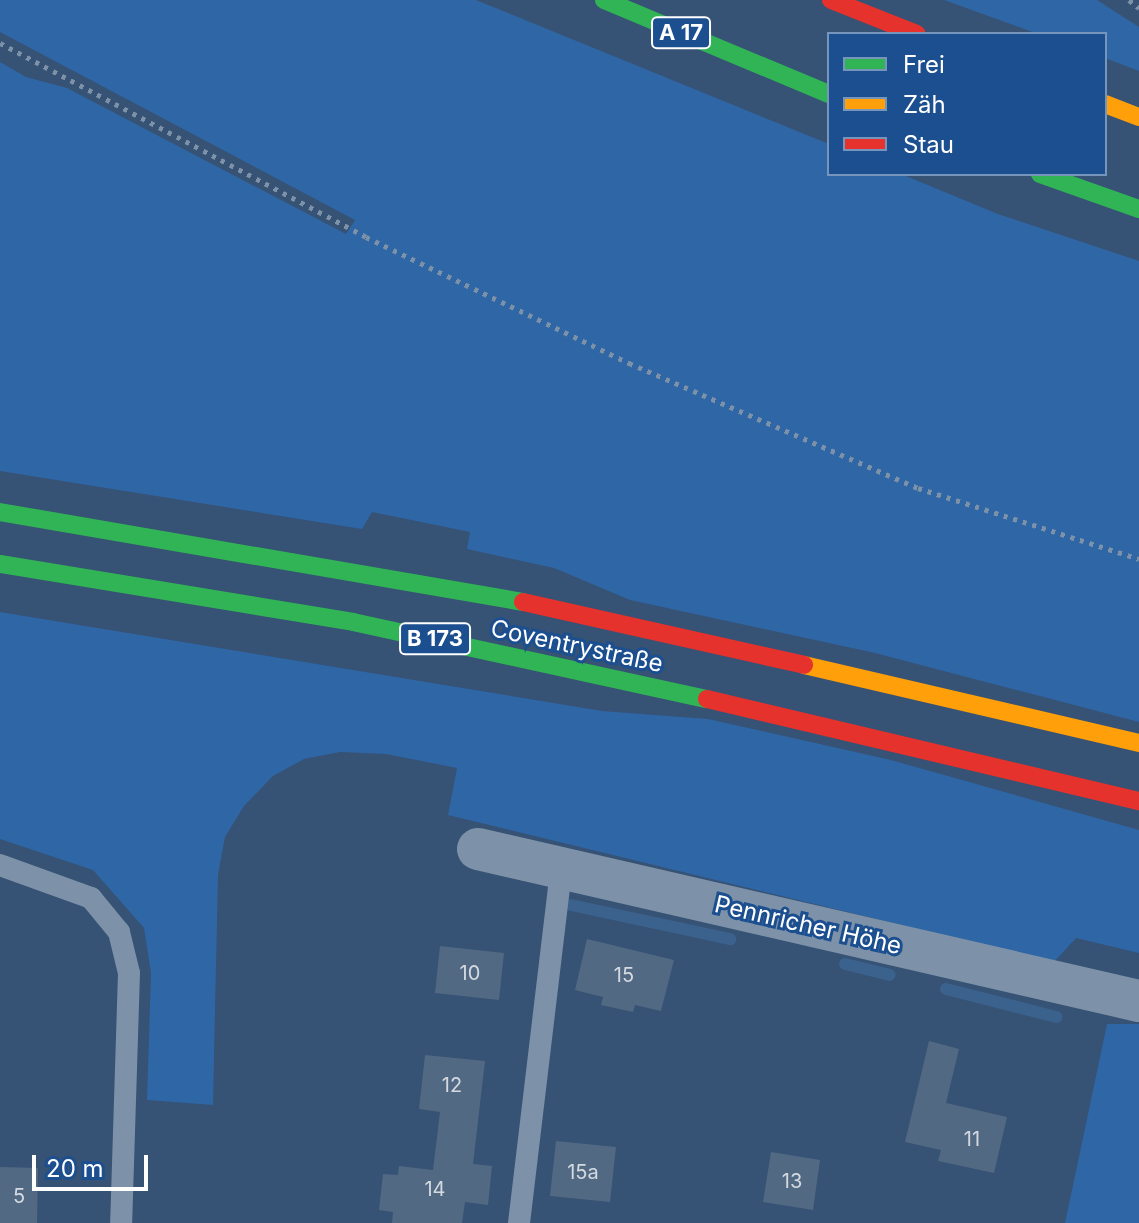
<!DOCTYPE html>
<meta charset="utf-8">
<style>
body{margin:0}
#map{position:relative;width:1139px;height:1223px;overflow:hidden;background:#365274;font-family:Inter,sans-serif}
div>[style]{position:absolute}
.green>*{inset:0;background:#2f66a5}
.stream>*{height:12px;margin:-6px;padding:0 6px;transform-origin:6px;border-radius:6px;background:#3b618d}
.building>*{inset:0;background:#526984}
.path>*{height:5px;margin-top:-2.5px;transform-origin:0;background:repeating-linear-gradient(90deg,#7d92a8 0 4px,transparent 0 10px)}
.lane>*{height:22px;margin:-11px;padding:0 11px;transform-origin:11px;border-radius:11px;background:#7d92a8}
.street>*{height:42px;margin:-21px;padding:0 21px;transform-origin:21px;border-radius:21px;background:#7d92a8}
.fast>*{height:18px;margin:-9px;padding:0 9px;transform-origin:9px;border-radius:9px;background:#30b455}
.slow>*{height:18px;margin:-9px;padding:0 9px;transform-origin:9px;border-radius:9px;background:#ff9f0a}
.jam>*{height:18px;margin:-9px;padding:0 9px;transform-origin:9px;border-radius:9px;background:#e5322d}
span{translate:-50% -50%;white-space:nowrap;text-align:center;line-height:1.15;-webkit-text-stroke:6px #1b4f8f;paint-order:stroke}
.number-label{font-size:20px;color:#d4dae0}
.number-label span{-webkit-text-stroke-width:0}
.shield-label span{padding:2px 6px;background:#1b4f8f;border:2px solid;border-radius:6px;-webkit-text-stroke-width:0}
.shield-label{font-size:22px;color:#fff;font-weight:700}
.street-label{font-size:24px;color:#fff}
.legend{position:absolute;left:827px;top:32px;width:280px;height:144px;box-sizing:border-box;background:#1b4f8f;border:2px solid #7695bc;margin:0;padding:10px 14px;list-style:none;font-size:24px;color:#fff}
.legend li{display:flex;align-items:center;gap:16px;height:40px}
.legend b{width:40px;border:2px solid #7695bc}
.scale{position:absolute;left:32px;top:1155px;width:116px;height:36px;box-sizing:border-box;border:4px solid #fff;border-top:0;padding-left:10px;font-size:24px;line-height:28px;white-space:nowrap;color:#fff;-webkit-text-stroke:6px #1b4f8f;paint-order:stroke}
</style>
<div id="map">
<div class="green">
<div style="clip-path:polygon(0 0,476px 0,829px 144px,829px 174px,901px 174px,998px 214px,1139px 261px,1139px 722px,875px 653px,630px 600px,554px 568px,467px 549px,470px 532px,372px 512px,362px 529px,0 471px,0 62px,26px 77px,67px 88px,346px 234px,355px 220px,0 32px)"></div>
<div style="clip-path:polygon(944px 0,1097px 0,1139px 27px,1139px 71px,1105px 58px,1105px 34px,1038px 34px)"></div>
<div style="clip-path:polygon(0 612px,602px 711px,708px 719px,891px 760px,1139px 830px,1139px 953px,1076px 938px,1054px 962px,448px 815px,457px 768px,386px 754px,340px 752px,304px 759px,273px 776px,244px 806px,225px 837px,218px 875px,213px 1105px,147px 1100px,151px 973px,144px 928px,93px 870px,0 839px)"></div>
<div style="clip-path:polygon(1107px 1024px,1139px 1024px,1139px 1223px,1065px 1223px)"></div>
</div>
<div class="stream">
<div style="left:571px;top:905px;width:163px;rotate:12.1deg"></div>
<div style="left:845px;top:964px;width:46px;rotate:13.7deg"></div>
<div style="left:946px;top:989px;width:114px;rotate:14.2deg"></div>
</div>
<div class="building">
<div style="clip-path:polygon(587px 939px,674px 960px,661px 1011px,635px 1005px,633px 1012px,601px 1005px,603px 997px,575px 990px)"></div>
<div style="clip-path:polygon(440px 946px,504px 953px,499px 1000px,435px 993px)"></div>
<div style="clip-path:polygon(929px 1041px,959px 1049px,946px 1103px,1007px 1117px,994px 1173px,938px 1161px,941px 1150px,905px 1142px)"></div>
<div style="clip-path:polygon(425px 1055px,485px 1061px,473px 1164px,492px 1166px,488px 1205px,465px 1202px,462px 1223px,392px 1223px,393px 1212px,379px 1210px,383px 1174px,398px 1175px,399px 1166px,433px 1170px,440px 1112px,419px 1109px)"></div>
<div style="clip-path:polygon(556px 1141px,616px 1147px,610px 1202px,550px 1196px)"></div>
<div style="clip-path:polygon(771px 1152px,820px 1160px,813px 1210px,763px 1202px)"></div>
<div style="clip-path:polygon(0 1167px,38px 1168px,37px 1223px,0 1223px)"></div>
</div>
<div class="path">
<div style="left:1129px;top:0;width:13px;rotate:39deg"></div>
<div style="left:0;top:43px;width:414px;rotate:27.9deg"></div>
<div style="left:366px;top:237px;width:292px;rotate:25.6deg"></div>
<div style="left:629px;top:363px;width:315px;rotate:23.4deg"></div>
<div style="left:918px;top:488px;width:232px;rotate:17.8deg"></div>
</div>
<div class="lane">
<div style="left:0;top:865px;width:97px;rotate:19.9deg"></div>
<div style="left:91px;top:898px;width:44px;rotate:50.5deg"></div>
<div style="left:119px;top:932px;width:42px;rotate:76.3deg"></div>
<div style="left:129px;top:973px;width:250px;rotate:91.8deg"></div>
<div style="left:519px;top:1223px;width:356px;rotate:-83.2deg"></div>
</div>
<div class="street">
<div style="left:478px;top:849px;width:678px;rotate:12.95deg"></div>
</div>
<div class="fast">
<div style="left:604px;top:0;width:244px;rotate:22.7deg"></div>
<div style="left:1040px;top:174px;width:105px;rotate:19.5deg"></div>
<div style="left:0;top:512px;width:531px;rotate:9.76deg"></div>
<div style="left:0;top:564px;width:358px;rotate:9.3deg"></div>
<div style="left:353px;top:622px;width:362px;rotate:12.3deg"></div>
</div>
<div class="slow">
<div style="left:1105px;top:104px;width:36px;rotate:21deg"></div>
<div style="left:804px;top:665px;width:344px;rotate:13.1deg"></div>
</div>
<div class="jam">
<div style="left:831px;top:0;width:92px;rotate:21.6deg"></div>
<div style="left:523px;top:602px;width:288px;rotate:12.6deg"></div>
<div style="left:707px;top:699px;width:444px;rotate:13.3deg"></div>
</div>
<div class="number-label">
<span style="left:470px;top:973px">10</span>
<span style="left:624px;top:975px">15</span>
<span style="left:452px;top:1085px">12</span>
<span style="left:972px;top:1139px">11</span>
<span style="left:583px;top:1172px">15a</span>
<span style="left:792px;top:1181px">13</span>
<span style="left:435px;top:1189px">14</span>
<span style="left:19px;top:1196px">5</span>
</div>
<div class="shield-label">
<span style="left:681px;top:33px">A 17</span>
<span style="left:435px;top:639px">B 173</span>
</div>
<div class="street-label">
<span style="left:577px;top:646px;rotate:12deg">Coventrystraße</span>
<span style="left:808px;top:925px;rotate:13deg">Pennricher Höhe</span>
</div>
<ul class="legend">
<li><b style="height:10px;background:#30b455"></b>Frei</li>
<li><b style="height:10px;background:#ff9f0a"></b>Zäh</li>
<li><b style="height:10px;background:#e5322d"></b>Stau</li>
</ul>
<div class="scale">20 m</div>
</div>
